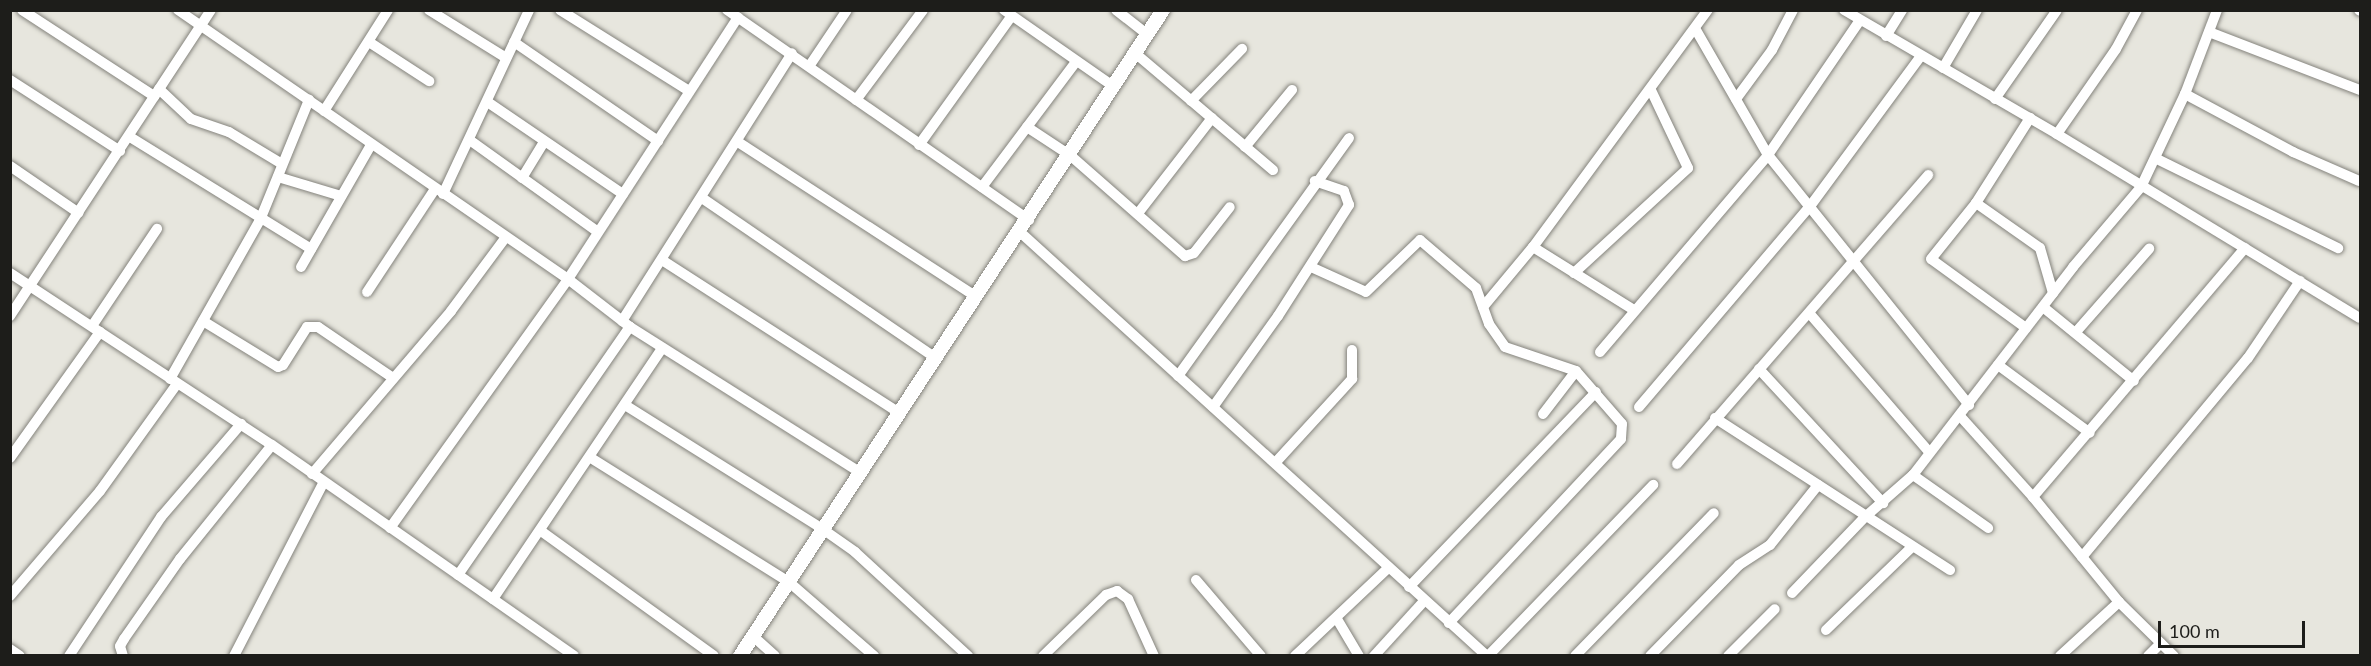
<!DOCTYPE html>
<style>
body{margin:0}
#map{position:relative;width:2371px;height:666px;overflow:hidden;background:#e7e6de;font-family:Lato,sans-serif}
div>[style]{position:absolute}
.roads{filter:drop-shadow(0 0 2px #84837c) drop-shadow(0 0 2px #84837c)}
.minor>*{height:10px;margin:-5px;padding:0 5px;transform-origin:5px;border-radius:5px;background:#fff}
.tertiary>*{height:14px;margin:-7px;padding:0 7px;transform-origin:7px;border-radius:7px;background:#fff}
span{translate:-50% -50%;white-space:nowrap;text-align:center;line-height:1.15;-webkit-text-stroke:6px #e7e6de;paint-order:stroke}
.frame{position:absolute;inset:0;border:12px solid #1d1d1a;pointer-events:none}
.scale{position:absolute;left:2158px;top:621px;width:147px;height:27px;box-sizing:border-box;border:3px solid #1d1d1a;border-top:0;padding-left:8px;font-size:18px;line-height:21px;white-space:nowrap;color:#1d1d1a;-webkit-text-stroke:4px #e7e6de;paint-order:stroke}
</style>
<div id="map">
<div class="roads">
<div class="minor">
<div style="left:22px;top:10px;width:158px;rotate:33.1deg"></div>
<div style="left:178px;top:10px;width:474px;rotate:34.6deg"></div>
<div style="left:568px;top:279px;width:78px;rotate:37.7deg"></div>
<div style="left:630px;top:327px;width:273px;rotate:32.3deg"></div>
<div style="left:429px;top:10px;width:91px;rotate:31.9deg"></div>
<div style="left:560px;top:10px;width:152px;rotate:32.1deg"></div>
<div style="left:727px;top:10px;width:368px;rotate:34.8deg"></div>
<div style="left:1004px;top:10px;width:133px;rotate:34.9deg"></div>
<div style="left:1116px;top:10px;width:39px;rotate:38deg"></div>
<div style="left:1844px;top:10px;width:246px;rotate:30.2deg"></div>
<div style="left:2057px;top:134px;width:354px;rotate:31.3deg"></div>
<div style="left:2359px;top:10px;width:1px;rotate:45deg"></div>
<div style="left:1696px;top:30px;width:144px;rotate:60.1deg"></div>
<div style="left:1768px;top:155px;width:321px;rotate:51.2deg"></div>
<div style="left:2209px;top:32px;width:162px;rotate:21deg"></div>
<div style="left:1886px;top:36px;width:31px;rotate:-58deg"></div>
<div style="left:369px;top:42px;width:72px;rotate:33deg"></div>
<div style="left:514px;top:42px;width:175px;rotate:34.5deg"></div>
<div style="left:1135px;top:53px;width:181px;rotate:40.3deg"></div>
<div style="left:810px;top:65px;width:66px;rotate:-56.1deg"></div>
<div style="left:1943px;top:68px;width:67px;rotate:-59.6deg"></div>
<div style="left:10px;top:80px;width:131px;rotate:32.8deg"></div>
<div style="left:159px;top:89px;width:44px;rotate:43.2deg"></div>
<div style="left:191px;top:119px;width:40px;rotate:18.9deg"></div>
<div style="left:229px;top:132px;width:62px;rotate:31.1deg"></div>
<div style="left:2185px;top:94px;width:123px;rotate:28.2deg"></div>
<div style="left:2293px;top:152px;width:72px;rotate:23.7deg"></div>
<div style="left:1736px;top:99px;width:61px;rotate:-53.7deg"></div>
<div style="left:1772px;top:50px;width:45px;rotate:-62.3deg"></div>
<div style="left:1995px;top:99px;width:108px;rotate:-55.1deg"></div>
<div style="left:856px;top:100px;width:112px;rotate:-53.3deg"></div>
<div style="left:1191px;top:101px;width:73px;rotate:-45.6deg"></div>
<div style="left:489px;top:103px;width:162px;rotate:34.2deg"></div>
<div style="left:324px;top:111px;width:120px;rotate:-57.6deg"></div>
<div style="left:1027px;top:127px;width:53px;rotate:33.4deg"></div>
<div style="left:1071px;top:156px;width:152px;rotate:41.3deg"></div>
<div style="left:1185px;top:256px;width:9px;rotate:-18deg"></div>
<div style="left:1194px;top:253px;width:58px;rotate:-52deg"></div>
<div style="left:2057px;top:134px;width:103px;rotate:-55.2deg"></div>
<div style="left:2116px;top:49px;width:44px;rotate:-61.7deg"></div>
<div style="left:130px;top:137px;width:213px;rotate:31.7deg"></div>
<div style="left:471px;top:141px;width:156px;rotate:35.6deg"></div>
<div style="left:738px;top:142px;width:285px;rotate:33deg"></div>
<div style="left:919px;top:145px;width:158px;rotate:-54.3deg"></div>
<div style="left:1245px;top:147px;width:74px;rotate:-50.5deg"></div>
<div style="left:2157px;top:159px;width:202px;rotate:26.2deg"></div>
<div style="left:10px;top:166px;width:83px;rotate:34.3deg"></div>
<div style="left:278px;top:177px;width:66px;rotate:16.8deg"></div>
<div style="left:522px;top:178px;width:42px;rotate:-58.6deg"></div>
<div style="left:982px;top:187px;width:155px;rotate:-53.1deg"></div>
<div style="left:443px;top:194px;width:203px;rotate:-64.9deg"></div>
<div style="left:702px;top:198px;width:283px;rotate:34.4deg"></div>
<div style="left:1976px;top:203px;width:78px;rotate:35.1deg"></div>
<div style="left:2040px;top:248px;width:47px;rotate:73.9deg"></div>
<div style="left:1139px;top:212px;width:119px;rotate:-52.2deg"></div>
<div style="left:1020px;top:232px;width:631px;rotate:42.24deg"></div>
<div style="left:1533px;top:247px;width:119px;rotate:32deg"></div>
<div style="left:662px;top:260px;width:282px;rotate:32.8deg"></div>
<div style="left:301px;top:267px;width:141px;rotate:-60.2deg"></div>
<div style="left:1311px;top:267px;width:60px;rotate:24.4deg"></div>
<div style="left:1366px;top:292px;width:75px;rotate:-43.9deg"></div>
<div style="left:1420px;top:240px;width:74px;rotate:40.6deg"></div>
<div style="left:1476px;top:288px;width:38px;rotate:70deg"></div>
<div style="left:1489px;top:324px;width:28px;rotate:55deg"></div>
<div style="left:1505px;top:347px;width:75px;rotate:18.7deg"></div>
<div style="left:1576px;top:371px;width:70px;rotate:49deg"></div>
<div style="left:1622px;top:424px;width:15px;rotate:94deg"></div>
<div style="left:1621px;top:439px;width:252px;rotate:133.1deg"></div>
<div style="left:10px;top:273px;width:313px;rotate:33.3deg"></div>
<div style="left:272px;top:445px;width:368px;rotate:34.9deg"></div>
<div style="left:1574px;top:273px;width:155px;rotate:-42.6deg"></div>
<div style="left:1688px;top:168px;width:86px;rotate:-115.4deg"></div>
<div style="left:367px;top:292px;width:123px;rotate:-56.6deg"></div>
<div style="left:1483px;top:307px;width:78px;rotate:-50.2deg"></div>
<div style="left:1533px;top:247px;width:295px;rotate:-53.6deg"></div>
<div style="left:2043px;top:307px;width:117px;rotate:39.1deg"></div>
<div style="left:1810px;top:314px;width:182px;rotate:49.2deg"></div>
<div style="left:10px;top:316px;width:366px;rotate:-56.7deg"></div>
<div style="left:203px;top:321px;width:88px;rotate:31.5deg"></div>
<div style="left:278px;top:367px;width:5px;rotate:-22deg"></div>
<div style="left:283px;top:365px;width:45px;rotate:-57.7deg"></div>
<div style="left:307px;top:327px;width:11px"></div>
<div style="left:318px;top:327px;width:91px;rotate:34.2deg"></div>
<div style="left:622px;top:321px;width:317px;rotate:-57.6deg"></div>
<div style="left:92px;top:326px;width:117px;rotate:-56.2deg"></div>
<div style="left:2026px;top:328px;width:117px;rotate:-144deg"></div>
<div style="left:1931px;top:259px;width:72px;rotate:-51.2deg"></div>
<div style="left:1976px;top:203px;width:101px;rotate:-57.6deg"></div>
<div style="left:2076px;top:332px;width:111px;rotate:-48.7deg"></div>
<div style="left:1600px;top:352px;width:259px;rotate:-49.5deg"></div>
<div style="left:1768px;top:155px;width:163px;rotate:-55.7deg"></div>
<div style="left:1998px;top:365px;width:114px;rotate:36.5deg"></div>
<div style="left:1759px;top:369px;width:183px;rotate:47.2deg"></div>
<div style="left:1178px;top:376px;width:293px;rotate:-54.3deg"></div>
<div style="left:170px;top:379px;width:183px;rotate:-60.5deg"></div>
<div style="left:260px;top:220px;width:130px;rotate:-67.8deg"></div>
<div style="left:625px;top:405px;width:235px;rotate:32.1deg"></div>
<div style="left:824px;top:530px;width:38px;rotate:35deg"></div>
<div style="left:855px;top:552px;width:154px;rotate:42.6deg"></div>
<div style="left:1213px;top:407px;width:112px;rotate:-54.5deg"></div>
<div style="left:1278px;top:316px;width:132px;rotate:-57.4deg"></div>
<div style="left:1349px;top:205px;width:15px;rotate:-110deg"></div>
<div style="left:1344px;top:191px;width:31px;rotate:-161deg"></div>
<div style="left:1639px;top:407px;width:265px;rotate:-49.6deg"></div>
<div style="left:1811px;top:205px;width:185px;rotate:-53.6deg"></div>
<div style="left:1543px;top:414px;width:54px;rotate:-52.5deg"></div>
<div style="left:1960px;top:416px;width:109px;rotate:48deg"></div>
<div style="left:2033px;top:497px;width:327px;rotate:-49.6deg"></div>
<div style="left:1715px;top:418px;width:280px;rotate:32.9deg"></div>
<div style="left:10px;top:458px;width:155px;rotate:-54.5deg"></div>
<div style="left:591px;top:458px;width:234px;rotate:32.1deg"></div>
<div style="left:789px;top:582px;width:113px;rotate:41deg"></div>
<div style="left:1276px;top:462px;width:113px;rotate:-47.5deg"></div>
<div style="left:1352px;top:379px;width:29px;rotate:-90deg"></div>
<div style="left:1677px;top:464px;width:383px;rotate:-49deg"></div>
<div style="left:312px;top:474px;width:214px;rotate:-49.5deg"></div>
<div style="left:451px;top:311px;width:92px;rotate:-53.4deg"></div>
<div style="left:1913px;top:475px;width:92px;rotate:35.2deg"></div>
<div style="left:2033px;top:497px;width:136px;rotate:50.7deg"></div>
<div style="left:2119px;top:602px;width:77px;rotate:44.5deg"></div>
<div style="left:390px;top:528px;width:306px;rotate:-54.4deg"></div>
<div style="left:568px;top:279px;width:312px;rotate:-57deg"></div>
<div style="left:541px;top:531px;width:213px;rotate:35.8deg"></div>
<div style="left:2082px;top:557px;width:259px;rotate:-50.2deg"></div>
<div style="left:2248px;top:358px;width:93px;rotate:-56deg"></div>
<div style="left:458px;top:575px;width:302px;rotate:-55.3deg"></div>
<div style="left:1196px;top:580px;width:100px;rotate:49.5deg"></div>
<div style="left:1409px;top:587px;width:270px;rotate:-46.2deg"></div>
<div style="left:1792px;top:593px;width:105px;rotate:-46.2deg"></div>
<div style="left:1865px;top:517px;width:64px;rotate:-41.2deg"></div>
<div style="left:1913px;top:475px;width:262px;rotate:-52.4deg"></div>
<div style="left:2073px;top:267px;width:105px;rotate:-49.6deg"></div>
<div style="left:2141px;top:187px;width:103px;rotate:-64.7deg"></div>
<div style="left:2185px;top:94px;width:90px;rotate:-69.1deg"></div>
<div style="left:10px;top:596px;width:138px;rotate:-49.4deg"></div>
<div style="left:100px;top:491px;width:132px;rotate:-54.3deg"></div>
<div style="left:493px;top:599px;width:303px;rotate:-56deg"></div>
<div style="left:1337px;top:619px;width:43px;rotate:59.3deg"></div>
<div style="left:1826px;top:630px;width:120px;rotate:-44deg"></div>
<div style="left:754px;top:637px;width:28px;rotate:42deg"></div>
<div style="left:10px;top:649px;width:12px;rotate:35deg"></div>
<div style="left:69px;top:656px;width:167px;rotate:-56.5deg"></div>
<div style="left:161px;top:517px;width:123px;rotate:-49.3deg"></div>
<div style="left:123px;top:656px;width:10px;rotate:-107deg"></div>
<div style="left:120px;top:646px;width:8px;rotate:-60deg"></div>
<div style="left:124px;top:639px;width:98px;rotate:-55deg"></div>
<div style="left:180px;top:559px;width:146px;rotate:-51.1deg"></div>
<div style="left:234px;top:656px;width:196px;rotate:-62.7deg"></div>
<div style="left:1043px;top:656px;width:88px;rotate:-44.1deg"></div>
<div style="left:1106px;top:595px;width:12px;rotate:-20deg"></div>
<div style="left:1117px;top:591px;width:14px;rotate:36deg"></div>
<div style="left:1128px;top:599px;width:63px;rotate:65.5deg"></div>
<div style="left:1295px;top:656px;width:128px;rotate:-43.4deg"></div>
<div style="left:1374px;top:656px;width:74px;rotate:-47.7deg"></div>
<div style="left:1488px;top:656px;width:238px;rotate:-46deg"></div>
<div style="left:1575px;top:656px;width:199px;rotate:-45.8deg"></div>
<div style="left:1650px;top:656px;width:127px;rotate:-45.6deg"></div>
<div style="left:1739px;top:565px;width:37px;rotate:-33deg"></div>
<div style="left:1770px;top:545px;width:77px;rotate:-51.3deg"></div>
<div style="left:1728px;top:656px;width:66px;rotate:-45deg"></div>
<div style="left:2060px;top:656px;width:80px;rotate:-42.5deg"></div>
<div style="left:2148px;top:656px;width:18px;rotate:-45deg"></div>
</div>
<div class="tertiary">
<div style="left:740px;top:656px;width:772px;rotate:-56.78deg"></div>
</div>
</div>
<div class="frame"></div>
<div class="scale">100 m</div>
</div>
